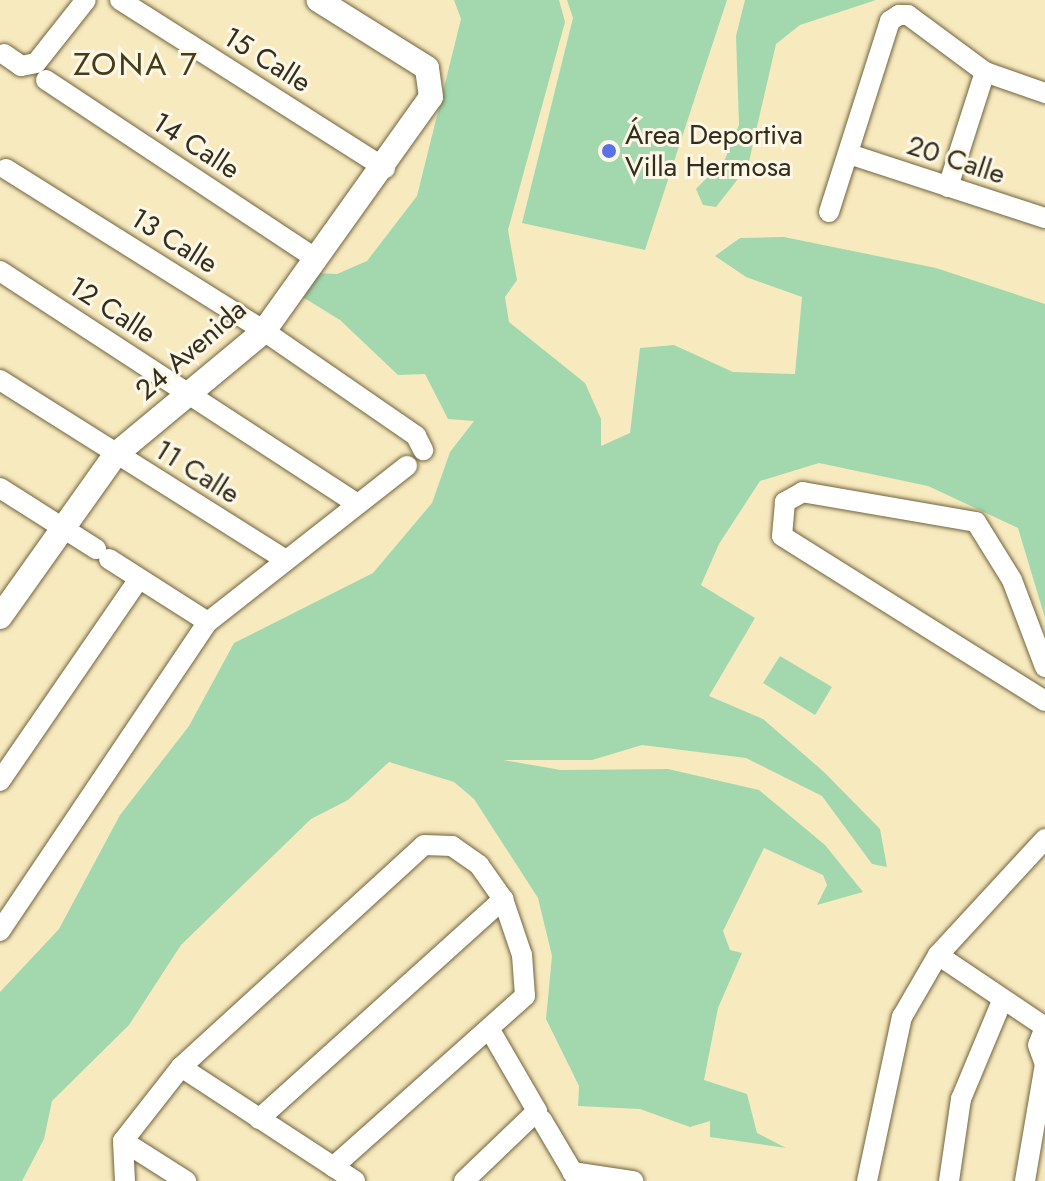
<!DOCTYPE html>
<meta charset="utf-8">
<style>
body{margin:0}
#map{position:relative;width:1045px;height:1181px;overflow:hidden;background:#f8eabf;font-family:Jost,sans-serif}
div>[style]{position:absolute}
.green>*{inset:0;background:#a3d8af}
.roads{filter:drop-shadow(0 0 2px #70633d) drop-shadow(0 0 2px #70633d)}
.minor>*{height:20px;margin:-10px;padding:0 10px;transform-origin:10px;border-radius:10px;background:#fff}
.major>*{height:24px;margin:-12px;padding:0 12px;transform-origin:12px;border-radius:12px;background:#fff}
.dots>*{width:22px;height:22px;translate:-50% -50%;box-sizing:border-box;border:4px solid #fdf7e7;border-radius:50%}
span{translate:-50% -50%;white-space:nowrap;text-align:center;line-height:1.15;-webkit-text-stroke:6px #fdf7e7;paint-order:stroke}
.street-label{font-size:28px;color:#332d1d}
.poi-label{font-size:28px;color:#332d1d}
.left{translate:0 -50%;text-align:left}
.quarter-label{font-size:32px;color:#483b15;letter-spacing:2px}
</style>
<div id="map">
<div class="green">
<div style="clip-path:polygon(454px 0,559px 0,565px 22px,508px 230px,517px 280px,505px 297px,509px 322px,585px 383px,601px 419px,601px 446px,630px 433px,640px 348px,674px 345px,733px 372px,795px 374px,802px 297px,746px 277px,715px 256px,740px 238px,784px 237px,936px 268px,1045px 304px,1045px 618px,1018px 528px,928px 486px,819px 463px,760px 481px,719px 544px,701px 585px,755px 618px,709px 696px,763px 719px,824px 772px,880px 829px,887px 867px,872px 864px,822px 796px,746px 758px,642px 745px,592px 760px,503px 760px,561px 770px,668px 769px,759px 790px,825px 845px,863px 892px,817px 905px,827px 885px,823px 875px,764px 848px,723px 931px,730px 950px,742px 953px,718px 1008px,704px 1080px,747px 1094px,757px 1133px,786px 1148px,710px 1137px,710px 1121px,690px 1127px,640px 1109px,578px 1106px,579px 1086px,546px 1019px,552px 956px,538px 898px,474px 799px,454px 782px,389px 762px,348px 800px,311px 819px,181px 945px,129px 1025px,52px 1101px,44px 1139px,22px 1181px,0 1181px,0 992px,59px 929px,120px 815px,189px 726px,234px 643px,373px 573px,432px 503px,450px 452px,474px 421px,448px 419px,425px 374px,398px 375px,340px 320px,301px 296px,316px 273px,337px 274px,367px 261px,417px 196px,461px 19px)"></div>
<div style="clip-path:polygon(567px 0,727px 0,645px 250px,522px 223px,573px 18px)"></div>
<div style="clip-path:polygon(745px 0,876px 0,800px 25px,776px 44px,748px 166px,716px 207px,703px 205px,696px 189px,725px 159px,739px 125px,736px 36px)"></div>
<div style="clip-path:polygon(780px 656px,832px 687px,815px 715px,763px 683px)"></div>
</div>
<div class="roads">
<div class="minor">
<div style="left:120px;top:0;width:314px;rotate:32.4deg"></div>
<div style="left:4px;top:54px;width:21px;rotate:35deg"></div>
<div style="left:21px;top:66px;width:15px;rotate:-11deg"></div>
<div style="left:36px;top:63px;width:80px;rotate:-51.6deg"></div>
<div style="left:46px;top:80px;width:324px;rotate:33.5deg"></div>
<div style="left:849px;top:154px;width:206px;rotate:18.1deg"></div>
<div style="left:6px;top:169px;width:305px;rotate:32.1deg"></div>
<div style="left:264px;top:331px;width:185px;rotate:34.6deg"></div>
<div style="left:416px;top:436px;width:16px;rotate:63deg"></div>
<div style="left:948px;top:187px;width:121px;rotate:-72.2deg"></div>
<div style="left:829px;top:212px;width:201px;rotate:-72.3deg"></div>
<div style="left:890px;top:21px;width:11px;rotate:-34deg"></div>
<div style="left:899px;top:15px;width:9px"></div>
<div style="left:908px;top:15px;width:96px;rotate:36.5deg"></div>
<div style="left:985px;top:72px;width:64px;rotate:19.3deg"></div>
<div style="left:0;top:271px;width:423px;rotate:33.1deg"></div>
<div style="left:0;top:380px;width:334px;rotate:32.2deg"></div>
<div style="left:0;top:488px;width:114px;rotate:32.4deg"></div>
<div style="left:109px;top:559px;width:117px;rotate:32.5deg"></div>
<div style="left:1045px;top:667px;width:93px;rotate:-110.8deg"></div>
<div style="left:1012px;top:580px;width:68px;rotate:-121.8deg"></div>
<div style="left:976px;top:522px;width:176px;rotate:-170.2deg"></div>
<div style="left:803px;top:492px;width:21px;rotate:151deg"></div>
<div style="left:785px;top:502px;width:34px;rotate:95deg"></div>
<div style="left:782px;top:536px;width:310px;rotate:32.1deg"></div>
<div style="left:0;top:781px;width:245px;rotate:-55.5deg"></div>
<div style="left:0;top:931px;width:372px;rotate:-56.1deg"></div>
<div style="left:208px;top:622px;width:253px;rotate:-38.1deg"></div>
<div style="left:938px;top:955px;width:129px;rotate:33.9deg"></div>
<div style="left:1045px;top:1027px;width:19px;rotate:111deg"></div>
<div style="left:1038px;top:1045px;width:20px;rotate:70deg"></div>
<div style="left:181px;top:1067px;width:208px;rotate:33.2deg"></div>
<div style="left:259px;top:1119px;width:329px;rotate:-42deg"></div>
<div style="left:542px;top:1120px;width:71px;rotate:59.5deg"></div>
<div style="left:123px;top:1141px;width:75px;rotate:32.4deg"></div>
<div style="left:572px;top:1172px;width:62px;rotate:8.4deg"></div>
<div style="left:125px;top:1181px;width:40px;rotate:-92.9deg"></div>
<div style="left:123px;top:1141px;width:94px;rotate:-51.9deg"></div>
<div style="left:181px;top:1067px;width:329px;rotate:-42.4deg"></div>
<div style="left:424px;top:845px;width:28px;rotate:2deg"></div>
<div style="left:452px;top:846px;width:33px;rotate:35deg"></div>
<div style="left:479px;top:865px;width:42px;rotate:54.8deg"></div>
<div style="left:503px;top:899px;width:59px;rotate:71.3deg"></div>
<div style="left:522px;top:955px;width:41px;rotate:85.8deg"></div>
<div style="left:525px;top:996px;width:257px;rotate:138.3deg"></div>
<div style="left:464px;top:1181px;width:101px;rotate:-43.8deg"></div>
<div style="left:537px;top:1111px;width:94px;rotate:-120.1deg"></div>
<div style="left:867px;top:1181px;width:168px;rotate:-78deg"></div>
<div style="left:902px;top:1017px;width:72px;rotate:-59.9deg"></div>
<div style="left:938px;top:955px;width:158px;rotate:-47.3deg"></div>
<div style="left:949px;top:1181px;width:83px;rotate:-81.7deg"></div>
<div style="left:961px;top:1099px;width:106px;rotate:-67.3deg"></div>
<div style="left:1025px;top:1181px;width:119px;rotate:-80.3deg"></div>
</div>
<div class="major">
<div style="left:0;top:617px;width:200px;rotate:-54.6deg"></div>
<div style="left:116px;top:454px;width:192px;rotate:-39.7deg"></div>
<div style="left:264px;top:331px;width:287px;rotate:-54.5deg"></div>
<div style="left:431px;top:97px;width:29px;rotate:-98deg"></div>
<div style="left:427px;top:68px;width:128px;rotate:-148deg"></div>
</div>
</div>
<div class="dots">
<div style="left:609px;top:151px;background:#5a72e8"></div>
</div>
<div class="street-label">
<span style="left:267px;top:60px;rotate:32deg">15 Calle</span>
<span style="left:196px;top:146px;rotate:33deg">14 Calle</span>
<span style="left:956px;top:160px;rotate:18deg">20 Calle</span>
<span style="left:174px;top:241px;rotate:32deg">13 Calle</span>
<span style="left:112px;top:310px;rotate:33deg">12 Calle</span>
<span style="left:191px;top:350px;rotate:-41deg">24 Avenida</span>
<span style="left:197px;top:472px;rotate:32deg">11 Calle</span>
</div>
<div class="poi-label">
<span class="left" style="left:625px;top:151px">Área Deportiva<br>Villa Hermosa</span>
</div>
<div class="quarter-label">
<span style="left:136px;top:64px">ZONA 7</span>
</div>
</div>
